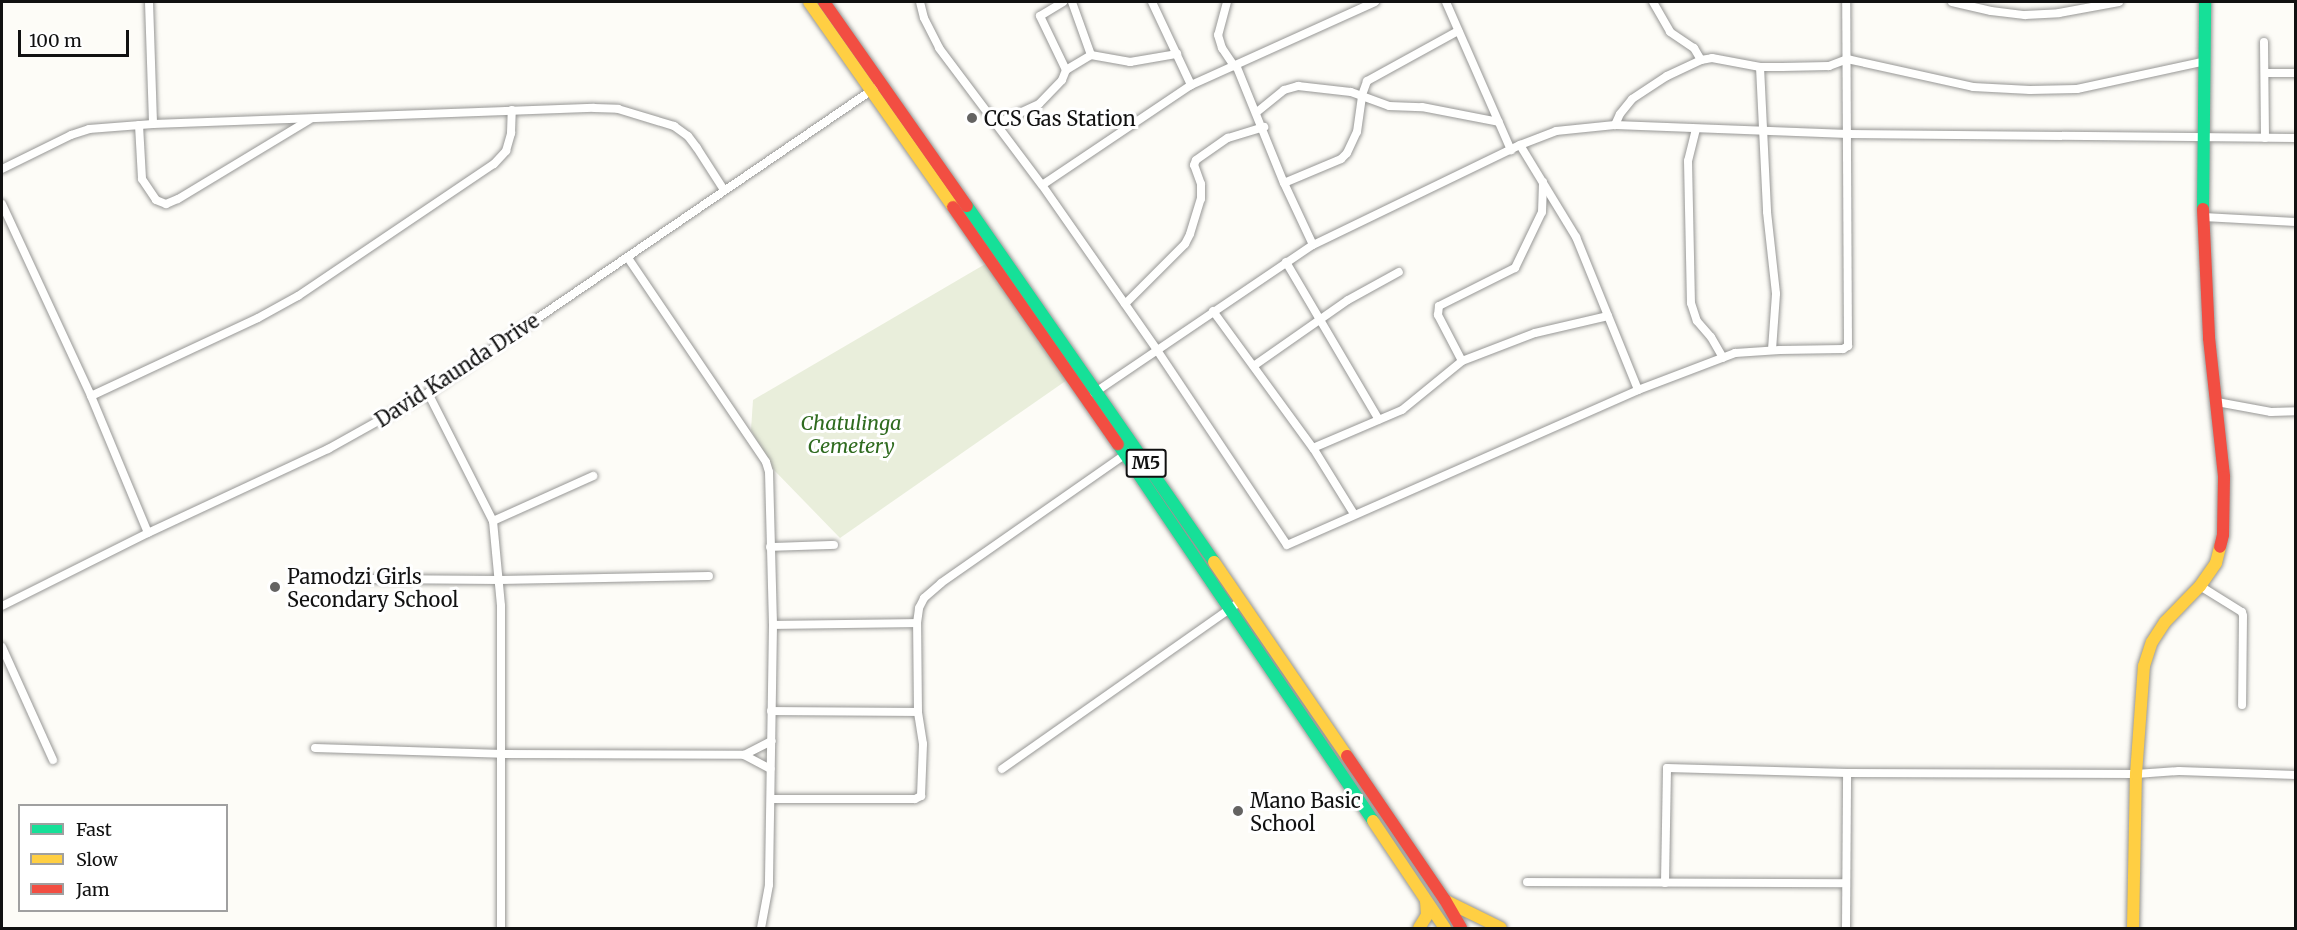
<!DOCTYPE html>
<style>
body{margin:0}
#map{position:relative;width:2297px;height:930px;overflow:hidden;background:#fdfcf7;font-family:Merriweather,serif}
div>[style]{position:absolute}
.cemetery>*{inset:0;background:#e9eedb}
.roads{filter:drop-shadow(0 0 2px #979795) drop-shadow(0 0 2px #979795)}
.street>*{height:8px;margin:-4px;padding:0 4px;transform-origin:4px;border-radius:4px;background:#fffffe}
.fast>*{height:12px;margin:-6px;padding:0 6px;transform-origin:6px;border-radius:6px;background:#16e098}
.slow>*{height:12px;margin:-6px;padding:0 6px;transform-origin:6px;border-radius:6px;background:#ffcf43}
.jam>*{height:12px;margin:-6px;padding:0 6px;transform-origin:6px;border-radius:6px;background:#f24e42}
.dots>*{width:16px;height:16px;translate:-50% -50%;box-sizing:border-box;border:3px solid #fff;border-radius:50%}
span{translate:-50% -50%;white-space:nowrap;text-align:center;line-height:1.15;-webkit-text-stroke:6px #fff;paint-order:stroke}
.shield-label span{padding:2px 4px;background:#fff;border:2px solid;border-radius:4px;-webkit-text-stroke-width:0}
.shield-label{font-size:18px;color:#111;font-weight:700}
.poi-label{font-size:20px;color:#111}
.left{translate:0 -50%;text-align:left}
.street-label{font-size:20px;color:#111}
.park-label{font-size:20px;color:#2f6b1f;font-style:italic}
.frame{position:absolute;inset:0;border:3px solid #111;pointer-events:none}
.legend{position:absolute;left:18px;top:804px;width:210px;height:108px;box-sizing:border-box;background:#fff;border:2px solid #a0a0a0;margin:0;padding:8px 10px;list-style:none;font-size:18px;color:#111}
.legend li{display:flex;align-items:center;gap:12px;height:30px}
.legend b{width:30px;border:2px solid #a0a0a0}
.scale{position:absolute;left:18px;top:30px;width:111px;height:27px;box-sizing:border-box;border:3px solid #111;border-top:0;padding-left:8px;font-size:18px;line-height:21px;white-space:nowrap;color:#111;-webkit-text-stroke:4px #fff;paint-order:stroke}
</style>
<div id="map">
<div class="cemetery">
<div style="clip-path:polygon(987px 263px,1067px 380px,840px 538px,772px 468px,751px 430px,753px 400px)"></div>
</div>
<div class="roads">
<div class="street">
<div style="left:149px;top:2px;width:122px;rotate:88.1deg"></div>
<div style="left:920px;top:2px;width:16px;rotate:76deg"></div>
<div style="left:924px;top:18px;width:34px;rotate:63deg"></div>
<div style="left:939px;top:48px;width:171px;rotate:53.1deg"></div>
<div style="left:1072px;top:2px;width:56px;rotate:70.3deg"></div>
<div style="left:1152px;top:2px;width:92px;rotate:64.8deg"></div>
<div style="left:1227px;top:2px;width:34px;rotate:105deg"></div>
<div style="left:1218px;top:35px;width:14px;rotate:73deg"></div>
<div style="left:1222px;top:48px;width:22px;rotate:56deg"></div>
<div style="left:1375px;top:2px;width:202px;rotate:155.7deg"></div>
<div style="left:1191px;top:85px;width:179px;rotate:146.1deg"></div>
<div style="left:1042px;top:185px;width:201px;rotate:55.1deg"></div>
<div style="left:1157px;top:350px;width:234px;rotate:56.3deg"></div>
<div style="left:1287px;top:545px;width:384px;rotate:-23.8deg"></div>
<div style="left:1638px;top:390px;width:104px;rotate:-20.9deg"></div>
<div style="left:1735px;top:353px;width:45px;rotate:-3.8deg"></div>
<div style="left:1780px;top:350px;width:63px;rotate:-0.9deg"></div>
<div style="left:1843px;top:349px;width:6px;rotate:-31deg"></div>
<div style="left:1848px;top:346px;width:344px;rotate:-90.3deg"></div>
<div style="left:1446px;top:2px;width:162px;rotate:66.3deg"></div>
<div style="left:1653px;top:2px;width:34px;rotate:60deg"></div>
<div style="left:1670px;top:32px;width:29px;rotate:34deg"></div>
<div style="left:1694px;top:48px;width:14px;rotate:60deg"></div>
<div style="left:1952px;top:2px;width:40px;rotate:13deg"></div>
<div style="left:1991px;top:11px;width:34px;rotate:7deg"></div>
<div style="left:2025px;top:15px;width:34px;rotate:-3deg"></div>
<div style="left:2059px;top:13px;width:61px;rotate:-10.4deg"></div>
<div style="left:2264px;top:42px;width:96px;rotate:89.4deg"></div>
<div style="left:1236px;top:65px;width:127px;rotate:67.9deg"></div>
<div style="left:1284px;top:183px;width:68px;rotate:64.9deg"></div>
<div style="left:1760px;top:67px;width:145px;rotate:87.2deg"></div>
<div style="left:1767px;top:212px;width:82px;rotate:83.7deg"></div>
<div style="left:1776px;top:294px;width:56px;rotate:94.1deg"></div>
<div style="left:1066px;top:70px;width:29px;rotate:-31deg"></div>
<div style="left:1091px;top:55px;width:40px;rotate:10deg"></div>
<div style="left:1130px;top:62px;width:48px;rotate:-9.7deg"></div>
<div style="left:2265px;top:73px;width:31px"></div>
<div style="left:1257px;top:112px;width:35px;rotate:-39deg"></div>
<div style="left:1284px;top:90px;width:15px;rotate:-16deg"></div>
<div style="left:1298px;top:86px;width:53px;rotate:6.5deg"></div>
<div style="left:1351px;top:92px;width:40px;rotate:20.2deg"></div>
<div style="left:1389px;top:106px;width:33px;rotate:2deg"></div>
<div style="left:1422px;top:107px;width:78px;rotate:11deg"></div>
<div style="left:998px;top:123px;width:45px;rotate:-24.9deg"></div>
<div style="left:1039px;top:104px;width:33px;rotate:-46deg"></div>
<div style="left:1062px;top:80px;width:11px;rotate:-68deg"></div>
<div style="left:1066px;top:70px;width:60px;rotate:-115.7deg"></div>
<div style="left:1040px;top:16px;width:27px;rotate:-31deg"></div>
<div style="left:139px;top:125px;width:54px;rotate:86.8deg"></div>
<div style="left:142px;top:179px;width:25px;rotate:56deg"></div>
<div style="left:156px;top:200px;width:11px;rotate:22deg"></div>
<div style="left:166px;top:204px;width:13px;rotate:-23deg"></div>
<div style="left:178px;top:199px;width:153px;rotate:-31.1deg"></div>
<div style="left:1615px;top:125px;width:12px;rotate:-66deg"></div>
<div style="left:1620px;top:114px;width:19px;rotate:-51deg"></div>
<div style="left:1632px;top:99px;width:42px;rotate:-33.3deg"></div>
<div style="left:1667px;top:76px;width:38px;rotate:-25deg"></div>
<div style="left:1701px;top:60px;width:11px;rotate:-10deg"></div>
<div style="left:1712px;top:58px;width:49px;rotate:10.6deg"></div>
<div style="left:1760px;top:67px;width:22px"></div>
<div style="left:1782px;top:67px;width:47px;rotate:-1.2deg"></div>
<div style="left:1829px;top:66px;width:19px;rotate:-21deg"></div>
<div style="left:1847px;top:59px;width:129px;rotate:12.5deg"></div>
<div style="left:1973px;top:87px;width:57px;rotate:3deg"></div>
<div style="left:2030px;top:90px;width:47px;rotate:-1.2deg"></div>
<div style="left:2077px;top:89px;width:128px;rotate:-12.2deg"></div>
<div style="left:1696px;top:129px;width:33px;rotate:104deg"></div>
<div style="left:1688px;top:161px;width:142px;rotate:88.8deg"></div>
<div style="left:1691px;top:303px;width:19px;rotate:72deg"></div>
<div style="left:1697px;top:321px;width:21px;rotate:49deg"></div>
<div style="left:1711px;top:337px;width:24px;rotate:60deg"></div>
<div style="left:1520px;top:145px;width:108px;rotate:58.7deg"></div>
<div style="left:1576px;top:237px;width:165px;rotate:67.9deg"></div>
<div style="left:2px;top:169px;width:77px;rotate:-26.2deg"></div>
<div style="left:71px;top:135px;width:19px;rotate:-18deg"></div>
<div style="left:89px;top:129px;width:64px;rotate:-4.5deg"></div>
<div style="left:153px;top:124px;width:441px;rotate:-2.1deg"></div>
<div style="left:594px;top:108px;width:24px;rotate:2deg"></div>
<div style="left:618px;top:109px;width:59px;rotate:16.9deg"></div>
<div style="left:674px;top:126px;width:17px;rotate:36deg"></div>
<div style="left:688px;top:136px;width:15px;rotate:53deg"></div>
<div style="left:697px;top:148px;width:50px;rotate:57.3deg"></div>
<div style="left:1284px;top:183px;width:62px;rotate:-22.8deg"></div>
<div style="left:1341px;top:159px;width:8px;rotate:-45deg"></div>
<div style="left:1347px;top:153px;width:23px;rotate:-65deg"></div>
<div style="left:1357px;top:132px;width:37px;rotate:-82deg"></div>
<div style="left:1362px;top:95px;width:15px;rotate:-70deg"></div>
<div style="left:1367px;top:81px;width:104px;rotate:-28.8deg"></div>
<div style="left:2px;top:204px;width:212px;rotate:65.1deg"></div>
<div style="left:91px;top:396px;width:148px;rotate:67.4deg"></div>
<div style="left:2203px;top:217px;width:93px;rotate:3.1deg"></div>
<div style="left:628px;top:258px;width:246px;rotate:55.9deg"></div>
<div style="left:766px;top:462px;width:10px;rotate:73deg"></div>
<div style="left:769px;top:472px;width:153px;rotate:88.5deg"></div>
<div style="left:773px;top:625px;width:260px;rotate:90.9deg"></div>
<div style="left:769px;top:885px;width:44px;rotate:100.5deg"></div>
<div style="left:1286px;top:262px;width:183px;rotate:59.5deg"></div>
<div style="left:1125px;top:304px;width:85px;rotate:-45deg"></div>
<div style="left:1185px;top:244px;width:11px;rotate:-63deg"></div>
<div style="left:1190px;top:234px;width:37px;rotate:-73deg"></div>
<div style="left:1201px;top:199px;width:15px;rotate:-90deg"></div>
<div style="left:1201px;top:184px;width:20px;rotate:-110deg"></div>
<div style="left:1194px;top:165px;width:5px;rotate:-68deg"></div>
<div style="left:1196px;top:160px;width:39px;rotate:-35deg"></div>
<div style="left:1228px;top:138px;width:38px;rotate:-17deg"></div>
<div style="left:1213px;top:311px;width:170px;rotate:53.9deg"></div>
<div style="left:1462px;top:361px;width:52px;rotate:-117.6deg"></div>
<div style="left:1438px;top:315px;width:9px;rotate:-84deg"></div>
<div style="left:1439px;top:306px;width:85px;rotate:-26.6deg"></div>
<div style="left:1515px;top:268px;width:62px;rotate:-64.3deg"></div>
<div style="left:1542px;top:212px;width:30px;rotate:-88deg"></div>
<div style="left:1255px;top:365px;width:113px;rotate:-35deg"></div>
<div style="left:1348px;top:300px;width:58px;rotate:-28.8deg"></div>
<div style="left:428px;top:393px;width:144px;rotate:63.1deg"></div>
<div style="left:493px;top:521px;width:85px;rotate:84.6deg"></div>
<div style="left:501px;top:606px;width:322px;rotate:90deg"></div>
<div style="left:1094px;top:393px;width:264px;rotate:-34.1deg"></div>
<div style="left:1313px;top:245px;width:230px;rotate:-25.8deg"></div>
<div style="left:1520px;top:145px;width:39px;rotate:-21deg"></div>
<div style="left:1556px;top:131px;width:59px;rotate:-5.8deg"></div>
<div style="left:1615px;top:125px;width:233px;rotate:2.2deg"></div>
<div style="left:1848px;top:134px;width:448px;rotate:0.5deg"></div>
<div style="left:91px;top:396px;width:184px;rotate:-25deg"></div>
<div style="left:258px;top:318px;width:46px;rotate:-28.8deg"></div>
<div style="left:298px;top:296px;width:236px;rotate:-34deg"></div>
<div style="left:494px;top:164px;width:18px;rotate:-47deg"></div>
<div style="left:506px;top:151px;width:19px;rotate:-74deg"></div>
<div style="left:511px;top:133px;width:23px;rotate:-88deg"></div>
<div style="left:2217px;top:402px;width:55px;rotate:10.5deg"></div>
<div style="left:2271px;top:412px;width:25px;rotate:-2deg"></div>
<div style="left:1354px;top:514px;width:78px;rotate:-121.8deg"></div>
<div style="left:1313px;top:448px;width:97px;rotate:-23.1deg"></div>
<div style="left:1402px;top:410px;width:77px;rotate:-39.2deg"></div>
<div style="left:1462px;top:361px;width:78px;rotate:-21deg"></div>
<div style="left:1535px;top:333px;width:75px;rotate:-13.1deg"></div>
<div style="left:493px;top:521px;width:110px;rotate:-24.2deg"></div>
<div style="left:770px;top:547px;width:64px;rotate:-1.8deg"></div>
<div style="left:369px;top:579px;width:131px;rotate:0.4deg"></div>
<div style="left:500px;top:580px;width:209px;rotate:-1.1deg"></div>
<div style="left:2200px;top:586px;width:49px;rotate:31.8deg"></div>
<div style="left:2242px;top:612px;width:4px;rotate:76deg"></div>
<div style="left:2243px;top:616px;width:89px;rotate:90.6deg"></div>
<div style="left:2px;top:606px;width:163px;rotate:-26.6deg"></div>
<div style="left:148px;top:533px;width:199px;rotate:-25deg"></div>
<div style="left:328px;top:449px;width:115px;rotate:-29.2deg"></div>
<div style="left:428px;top:393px;width:541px;rotate:-34.31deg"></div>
<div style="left:773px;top:625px;width:144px;rotate:-0.8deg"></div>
<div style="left:2px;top:647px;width:124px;rotate:65.7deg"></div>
<div style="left:771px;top:711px;width:147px;rotate:0.4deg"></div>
<div style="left:315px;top:748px;width:187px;rotate:1.8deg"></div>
<div style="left:502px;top:754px;width:242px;rotate:0.2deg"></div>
<div style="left:744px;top:755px;width:31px;rotate:-27deg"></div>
<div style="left:744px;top:755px;width:30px;rotate:28deg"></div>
<div style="left:1002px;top:769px;width:292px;rotate:-35.1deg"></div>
<div style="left:771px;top:799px;width:144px"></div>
<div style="left:915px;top:799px;width:7px;rotate:-27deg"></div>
<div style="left:921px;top:796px;width:52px;rotate:-87.8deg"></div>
<div style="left:923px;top:744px;width:32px;rotate:-99deg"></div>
<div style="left:918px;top:712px;width:89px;rotate:-90.6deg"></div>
<div style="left:917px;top:623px;width:15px;rotate:-82deg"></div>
<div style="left:919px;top:608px;width:11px;rotate:-63deg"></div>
<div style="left:924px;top:598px;width:23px;rotate:-41deg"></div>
<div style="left:941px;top:583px;width:238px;rotate:-34.9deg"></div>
<div style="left:1527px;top:882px;width:319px;rotate:0.2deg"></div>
<div style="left:1665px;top:883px;width:115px;rotate:-89deg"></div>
<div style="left:1667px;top:768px;width:180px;rotate:1.6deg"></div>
<div style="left:1847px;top:773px;width:289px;rotate:0.2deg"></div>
<div style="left:2136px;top:774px;width:43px;rotate:-4deg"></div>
<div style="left:2179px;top:771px;width:117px;rotate:2deg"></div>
<div style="left:1846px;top:928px;width:155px;rotate:-89.6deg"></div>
</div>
<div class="fast">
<div style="left:967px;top:206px;width:433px;rotate:55.2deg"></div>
<div style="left:2203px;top:209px;width:207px;rotate:-89.4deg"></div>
<div style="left:1118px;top:444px;width:455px;rotate:55.9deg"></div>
</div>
<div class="slow">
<div style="left:809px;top:2px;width:251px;rotate:54.9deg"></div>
<div style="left:1214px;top:562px;width:235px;rotate:55.6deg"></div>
<div style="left:1373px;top:821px;width:129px;rotate:56.1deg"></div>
<div style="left:1446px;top:901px;width:61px;rotate:26.1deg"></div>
<div style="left:1419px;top:928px;width:15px;rotate:-58deg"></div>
<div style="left:1427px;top:915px;width:13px;rotate:-94deg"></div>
<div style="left:2133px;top:928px;width:154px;rotate:-88.9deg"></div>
<div style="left:2136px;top:774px;width:108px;rotate:-85.8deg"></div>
<div style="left:2144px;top:666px;width:25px;rotate:-72deg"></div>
<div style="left:2152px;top:642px;width:24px;rotate:-57deg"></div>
<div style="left:2165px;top:622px;width:50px;rotate:-45.8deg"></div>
<div style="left:2200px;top:586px;width:28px;rotate:-55deg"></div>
<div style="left:2216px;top:563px;width:16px;rotate:-76deg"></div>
</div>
<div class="jam">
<div style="left:824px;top:2px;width:249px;rotate:55deg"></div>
<div style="left:953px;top:207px;width:289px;rotate:55.2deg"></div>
<div style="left:2203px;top:209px;width:129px;rotate:87.3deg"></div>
<div style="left:2209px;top:338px;width:140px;rotate:83.8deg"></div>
<div style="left:2224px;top:477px;width:58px;rotate:91deg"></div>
<div style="left:2223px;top:535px;width:12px;rotate:104deg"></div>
<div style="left:1347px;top:756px;width:174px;rotate:55.8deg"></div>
<div style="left:1445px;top:900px;width:32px;rotate:60deg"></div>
</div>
</div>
<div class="dots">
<div style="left:972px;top:118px;background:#646362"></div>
<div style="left:275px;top:587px;background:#646362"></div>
<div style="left:1238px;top:811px;background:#646362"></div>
</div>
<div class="shield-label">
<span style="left:1146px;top:463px">M5</span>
</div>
<div class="poi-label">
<span class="left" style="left:984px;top:118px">CCS Gas Station</span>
<span class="left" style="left:287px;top:588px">Pamodzi Girls<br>Secondary School</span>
<span class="left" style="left:1250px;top:812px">Mano Basic<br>School</span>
</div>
<div class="street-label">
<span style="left:457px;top:370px;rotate:-33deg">David Kaunda Drive</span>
</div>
<div class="park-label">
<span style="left:851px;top:434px">Chatulinga<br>Cemetery</span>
</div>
<div class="frame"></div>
<ul class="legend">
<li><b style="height:8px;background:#16e098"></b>Fast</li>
<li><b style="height:8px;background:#ffcf43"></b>Slow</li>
<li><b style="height:8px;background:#f24e42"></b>Jam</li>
</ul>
<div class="scale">100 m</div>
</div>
